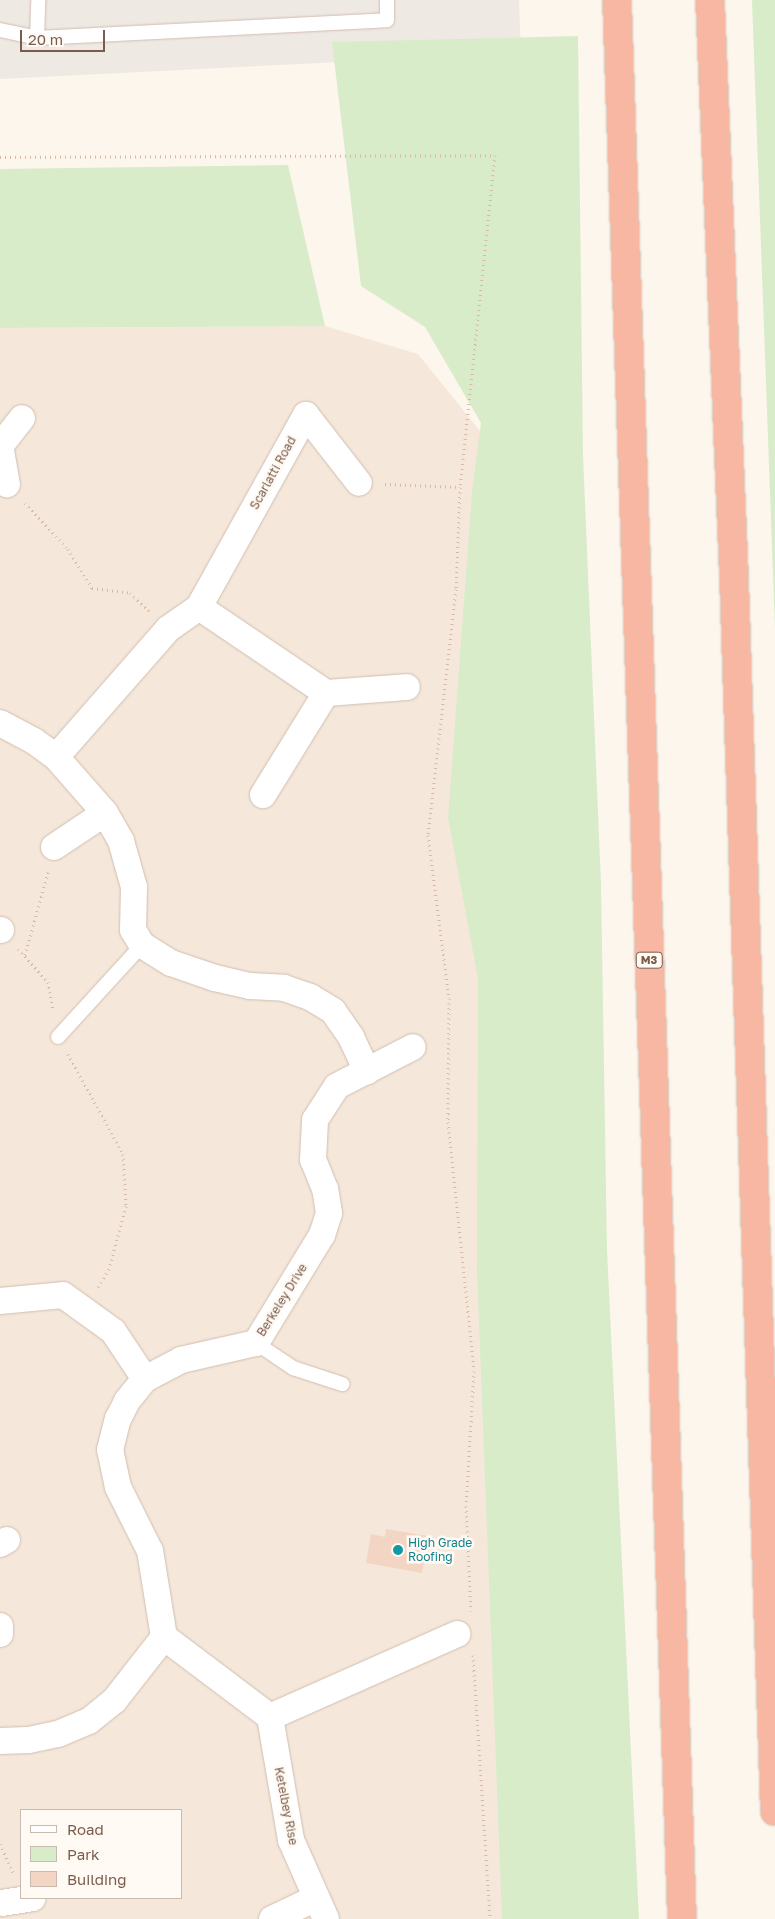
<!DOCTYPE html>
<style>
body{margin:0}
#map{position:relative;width:775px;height:1919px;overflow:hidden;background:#fdf6ec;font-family:"Golos Text",sans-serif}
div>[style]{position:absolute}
.residential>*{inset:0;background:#f5e8da}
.industrial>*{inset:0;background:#efe9e4}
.green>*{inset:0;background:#d8ecc9}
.building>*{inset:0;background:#f3d5c3}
.path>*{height:3px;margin-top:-1.5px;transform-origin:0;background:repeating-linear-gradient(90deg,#d9b8a5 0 1px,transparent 0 5px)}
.roads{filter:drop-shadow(0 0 1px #d1beb0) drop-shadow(0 0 1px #d1beb0)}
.service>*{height:14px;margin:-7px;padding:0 7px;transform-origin:7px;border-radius:7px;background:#fff}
.minor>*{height:26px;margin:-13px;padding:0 13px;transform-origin:13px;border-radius:13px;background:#fff}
.motorway>*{height:28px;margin:-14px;padding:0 14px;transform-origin:14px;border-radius:14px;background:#f7b7a3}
.dots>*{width:14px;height:14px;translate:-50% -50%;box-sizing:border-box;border:2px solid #fffaf3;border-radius:50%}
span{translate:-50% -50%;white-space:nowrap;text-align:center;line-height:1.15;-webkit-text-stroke:5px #fffaf3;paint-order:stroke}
.shield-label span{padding:1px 4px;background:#fffaf3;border:1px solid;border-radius:4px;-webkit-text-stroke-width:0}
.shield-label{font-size:11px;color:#7a5c4d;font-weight:700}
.street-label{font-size:12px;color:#7a5c4d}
.culture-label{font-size:12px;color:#0d838f}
.left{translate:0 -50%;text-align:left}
.legend{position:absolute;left:20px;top:1809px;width:162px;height:90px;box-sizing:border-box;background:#fffaf3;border:1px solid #cabbb1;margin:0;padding:6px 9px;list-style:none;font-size:15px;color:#7a5c4d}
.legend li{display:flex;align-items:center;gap:10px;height:25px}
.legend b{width:25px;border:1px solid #cabbb1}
.scale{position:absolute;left:20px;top:30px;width:85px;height:22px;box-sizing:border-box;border:2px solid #7a5c4d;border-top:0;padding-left:6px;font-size:15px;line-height:18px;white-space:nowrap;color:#7a5c4d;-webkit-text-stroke:4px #fffaf3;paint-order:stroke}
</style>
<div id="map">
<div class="residential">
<div style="clip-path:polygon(evenodd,325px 326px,418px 354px,501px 457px,514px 1919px,0 1919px,0 328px,325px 326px,21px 1810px,181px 1810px,181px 1898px,21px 1898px,21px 1810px)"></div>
</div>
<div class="industrial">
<div style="clip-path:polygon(0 0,519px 0,521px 53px,0 79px)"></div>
</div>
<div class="green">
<div style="clip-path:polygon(752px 0,775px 0,775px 629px)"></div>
<div style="clip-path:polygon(578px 36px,583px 455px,601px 884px,607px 1250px,639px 1919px,502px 1919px,477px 1272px,478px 979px,448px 818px,472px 492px,481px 423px,425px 327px,361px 286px,332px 42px)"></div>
<div style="clip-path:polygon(288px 165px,325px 326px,0 328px,0 169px)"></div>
</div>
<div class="building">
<div style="clip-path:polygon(386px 1529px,429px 1536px,422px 1573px,366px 1563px,371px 1534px,385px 1537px)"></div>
</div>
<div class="path">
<div style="left:0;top:157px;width:495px;rotate:-0.2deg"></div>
<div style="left:495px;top:155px;width:334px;rotate:96deg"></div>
<div style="left:460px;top:487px;width:102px;rotate:92.2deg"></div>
<div style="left:456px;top:589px;width:248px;rotate:96.5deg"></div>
<div style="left:428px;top:835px;width:164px;rotate:82.7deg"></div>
<div style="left:449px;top:998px;width:124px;rotate:90.5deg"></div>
<div style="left:448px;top:1122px;width:250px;rotate:84deg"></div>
<div style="left:474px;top:1371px;width:135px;rotate:93.4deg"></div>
<div style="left:466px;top:1506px;width:105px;rotate:87.3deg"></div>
<div style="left:385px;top:484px;width:75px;rotate:2.3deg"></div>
<div style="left:25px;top:503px;width:63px;rotate:46.9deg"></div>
<div style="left:68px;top:549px;width:46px;rotate:58.4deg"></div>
<div style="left:92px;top:588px;width:38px;rotate:7deg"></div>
<div style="left:130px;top:593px;width:26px;rotate:43deg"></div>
<div style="left:18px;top:949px;width:45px;rotate:47.7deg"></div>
<div style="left:48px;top:982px;width:28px;rotate:80deg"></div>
<div style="left:25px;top:955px;width:86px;rotate:-74.5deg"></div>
<div style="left:68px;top:1054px;width:114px;rotate:61.2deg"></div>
<div style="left:123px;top:1154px;width:52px;rotate:86.7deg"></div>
<div style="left:126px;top:1206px;width:65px;rotate:105.1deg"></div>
<div style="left:109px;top:1269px;width:22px;rotate:122deg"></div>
<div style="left:473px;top:1655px;width:265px;rotate:86.3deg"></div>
<div style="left:0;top:1844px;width:33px;rotate:65deg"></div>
</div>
<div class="roads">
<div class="service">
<div style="left:0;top:30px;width:38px;rotate:12deg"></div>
<div style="left:37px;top:38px;width:350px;rotate:-2.9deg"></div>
<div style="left:387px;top:20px;width:20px;rotate:-90deg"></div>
<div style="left:37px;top:38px;width:38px;rotate:-88deg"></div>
<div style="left:58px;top:1037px;width:125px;rotate:-47.6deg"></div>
<div style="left:256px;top:1343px;width:45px;rotate:34deg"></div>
<div style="left:293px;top:1368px;width:52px;rotate:18.1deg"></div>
</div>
<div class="minor">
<div style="left:0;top:445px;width:40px;rotate:80deg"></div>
<div style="left:1px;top:445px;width:34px;rotate:-52deg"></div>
<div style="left:199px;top:607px;width:153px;rotate:34.1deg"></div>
<div style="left:326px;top:693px;width:120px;rotate:121.7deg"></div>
<div style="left:326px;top:693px;width:81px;rotate:-4.2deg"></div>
<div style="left:0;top:723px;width:38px;rotate:28deg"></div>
<div style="left:34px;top:741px;width:27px;rotate:36deg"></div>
<div style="left:56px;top:757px;width:74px;rotate:48.8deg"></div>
<div style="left:105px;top:813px;width:32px;rotate:60deg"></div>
<div style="left:121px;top:841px;width:48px;rotate:74.2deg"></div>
<div style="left:134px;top:887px;width:43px;rotate:91.3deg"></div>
<div style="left:133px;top:930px;width:17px;rotate:59deg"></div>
<div style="left:142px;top:945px;width:34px;rotate:32deg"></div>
<div style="left:171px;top:963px;width:46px;rotate:18.8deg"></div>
<div style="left:215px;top:978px;width:36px;rotate:13deg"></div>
<div style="left:250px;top:986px;width:34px;rotate:3deg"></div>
<div style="left:284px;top:988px;width:28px;rotate:19deg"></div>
<div style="left:310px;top:997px;width:27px;rotate:31deg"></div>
<div style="left:333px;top:1011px;width:32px;rotate:55deg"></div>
<div style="left:351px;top:1037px;width:38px;rotate:65deg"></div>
<div style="left:56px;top:757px;width:170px;rotate:-48.8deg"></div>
<div style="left:168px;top:629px;width:38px;rotate:-35deg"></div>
<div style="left:199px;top:607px;width:220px;rotate:-60.9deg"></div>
<div style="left:306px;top:415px;width:86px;rotate:52.1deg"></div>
<div style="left:54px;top:847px;width:61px;rotate:-33.7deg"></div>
<div style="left:0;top:930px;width:1px"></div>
<div style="left:0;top:1301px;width:63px;rotate:-5.4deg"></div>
<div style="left:63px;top:1295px;width:62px;rotate:35.8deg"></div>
<div style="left:113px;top:1331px;width:58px;rotate:56.3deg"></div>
<div style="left:0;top:1544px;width:8px;rotate:-30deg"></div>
<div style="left:0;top:1626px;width:8px;rotate:90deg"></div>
<div style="left:164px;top:1637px;width:133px;rotate:37deg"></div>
<div style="left:270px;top:1717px;width:125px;rotate:80.3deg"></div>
<div style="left:291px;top:1840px;width:86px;rotate:66.1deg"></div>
<div style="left:270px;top:1717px;width:205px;rotate:-23.9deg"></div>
<div style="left:0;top:1741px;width:29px;rotate:-2deg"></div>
<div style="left:29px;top:1740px;width:30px;rotate:-12deg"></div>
<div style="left:58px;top:1734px;width:34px;rotate:-23deg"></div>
<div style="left:89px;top:1721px;width:32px;rotate:-39deg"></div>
<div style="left:114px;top:1701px;width:81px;rotate:-52deg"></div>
<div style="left:164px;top:1637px;width:87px;rotate:-99.2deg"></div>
<div style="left:150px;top:1551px;width:72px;rotate:-116.6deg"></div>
<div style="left:118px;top:1487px;width:38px;rotate:-102deg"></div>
<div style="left:110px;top:1450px;width:32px;rotate:-76deg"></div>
<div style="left:118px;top:1419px;width:20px;rotate:-63deg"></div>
<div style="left:127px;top:1401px;width:28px;rotate:-51deg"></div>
<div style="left:145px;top:1379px;width:41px;rotate:-27.8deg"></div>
<div style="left:181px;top:1360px;width:77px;rotate:-12.8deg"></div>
<div style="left:256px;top:1343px;width:127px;rotate:-58.6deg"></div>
<div style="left:322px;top:1235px;width:23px;rotate:-72deg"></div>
<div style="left:329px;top:1213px;width:24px;rotate:-99deg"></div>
<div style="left:325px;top:1189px;width:31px;rotate:-112deg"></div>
<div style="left:313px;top:1160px;width:40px;rotate:-87.1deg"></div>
<div style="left:315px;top:1120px;width:40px;rotate:-57.1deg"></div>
<div style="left:337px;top:1086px;width:85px;rotate:-27.2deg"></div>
<div style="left:2px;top:1903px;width:31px;rotate:-9deg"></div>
<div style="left:272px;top:1919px;width:49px;rotate:-25.5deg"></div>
</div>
<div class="motorway">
<div style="left:617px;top:0;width:1920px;rotate:88.06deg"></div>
<div style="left:710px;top:0;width:578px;rotate:87.62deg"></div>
<div style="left:734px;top:578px;width:1234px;rotate:88.1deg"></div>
</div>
</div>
<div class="dots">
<div style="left:398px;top:1550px;background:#0f9aa8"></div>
</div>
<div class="shield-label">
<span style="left:649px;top:960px">M3</span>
</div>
<div class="street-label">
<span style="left:273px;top:473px;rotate:-61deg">Scarlatti Road</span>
<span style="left:282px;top:1300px;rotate:-58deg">Berkeley Drive</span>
<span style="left:286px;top:1806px;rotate:79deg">Ketelbey Rise</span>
</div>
<div class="culture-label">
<span class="left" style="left:408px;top:1550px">High Grade<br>Roofing</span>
</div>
<ul class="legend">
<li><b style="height:6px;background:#fff"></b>Road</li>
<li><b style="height:14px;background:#d8ecc9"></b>Park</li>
<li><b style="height:14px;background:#f3d5c3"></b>Building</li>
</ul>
<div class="scale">20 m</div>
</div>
